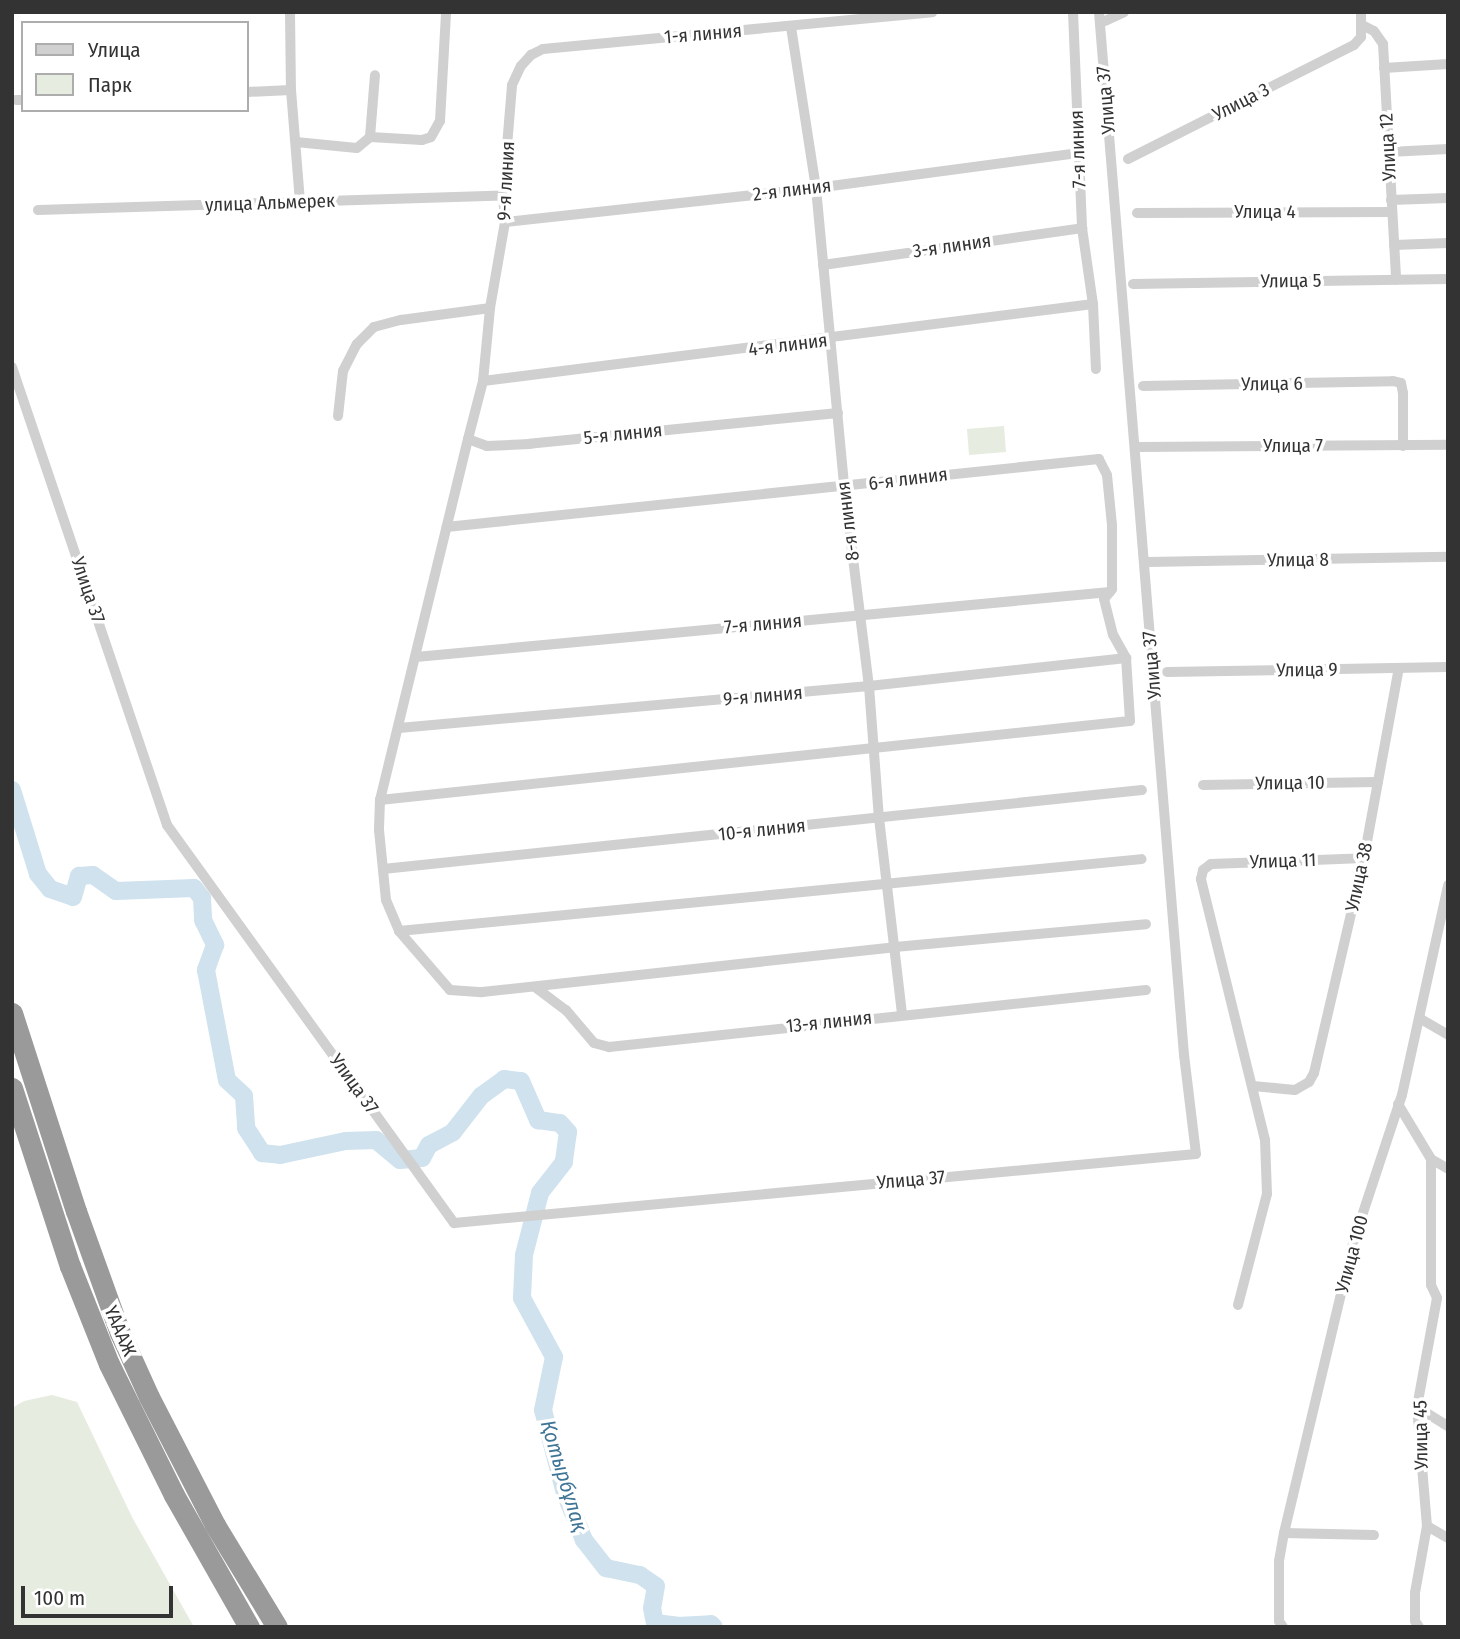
<!DOCTYPE html>
<meta charset="utf-8">
<style>
body{margin:0}
#map{position:relative;width:1460px;height:1639px;overflow:hidden;background:#fff;font-family:"Fira Sans Condensed",sans-serif}
div>[style]{position:absolute}
.green>*{inset:0;background:#e6ecdf}
.river>*{height:18px;margin:-9px;padding:0 9px;transform-origin:9px;border-radius:9px;background:#cfe2ee}
.minor>*{height:10px;margin:-5px;padding:0 5px;transform-origin:5px;border-radius:5px;background:#d0d0d0}
.motorway>*{height:21px;margin:-10.5px;padding:0 10.5px;transform-origin:10.5px;border-radius:10.5px;background:#9a9a9a}
span{translate:-50% -50%;white-space:nowrap;text-align:center;line-height:1.15;-webkit-text-stroke:7px #fff;paint-order:stroke}
.street-label{font-size:19px;color:#333}
.water-label{font-size:21px;color:#3f7597;font-style:italic}
.frame{position:absolute;inset:0;border:14px solid #333;pointer-events:none}
.legend{position:absolute;left:21px;top:21px;width:228px;height:91px;box-sizing:border-box;background:#fff;border:2px solid #adadad;margin:0;padding:9px 12px;list-style:none;font-size:21px;color:#333}
.legend li{display:flex;align-items:center;gap:14px;height:35px}
.legend b{width:35px;border:2px solid #adadad}
.scale{position:absolute;left:21px;top:1586px;width:152px;height:32px;box-sizing:border-box;border:4px solid #333;border-top:0;padding-left:9px;font-size:21px;line-height:24px;white-space:nowrap;color:#333;-webkit-text-stroke:5px #fff;paint-order:stroke}
</style>
<div id="map">
<div class="green">
<div style="clip-path:polygon(1004px 426px,1006px 452px,969px 455px,967px 429px)"></div>
<div style="clip-path:polygon(52px 1395px,77px 1402px,132px 1517px,194px 1627px,12px 1627px,12px 1408px,24px 1401px)"></div>
</div>
<div class="river">
<div style="left:12px;top:790px;width:88px;rotate:72.8deg"></div>
<div style="left:38px;top:874px;width:19px;rotate:51deg"></div>
<div style="left:50px;top:889px;width:24px;rotate:19deg"></div>
<div style="left:73px;top:897px;width:22px;rotate:-74deg"></div>
<div style="left:79px;top:876px;width:14px;rotate:-4deg"></div>
<div style="left:93px;top:875px;width:28px;rotate:35deg"></div>
<div style="left:116px;top:891px;width:78px;rotate:-2.2deg"></div>
<div style="left:194px;top:888px;width:13px;rotate:51deg"></div>
<div style="left:202px;top:898px;width:22px;rotate:87deg"></div>
<div style="left:203px;top:920px;width:28px;rotate:64deg"></div>
<div style="left:215px;top:945px;width:27px;rotate:110deg"></div>
<div style="left:206px;top:970px;width:112px;rotate:79.2deg"></div>
<div style="left:227px;top:1080px;width:23px;rotate:43deg"></div>
<div style="left:244px;top:1096px;width:32px;rotate:86deg"></div>
<div style="left:246px;top:1128px;width:30px;rotate:57deg"></div>
<div style="left:262px;top:1153px;width:18px;rotate:6deg"></div>
<div style="left:280px;top:1155px;width:67px;rotate:-12deg"></div>
<div style="left:346px;top:1141px;width:30px;rotate:-2deg"></div>
<div style="left:376px;top:1140px;width:31px;rotate:40deg"></div>
<div style="left:400px;top:1160px;width:22px;rotate:-5deg"></div>
<div style="left:422px;top:1158px;width:15px;rotate:-62deg"></div>
<div style="left:429px;top:1145px;width:27px;rotate:-28deg"></div>
<div style="left:453px;top:1132px;width:46px;rotate:-52.1deg"></div>
<div style="left:481px;top:1096px;width:29px;rotate:-36deg"></div>
<div style="left:504px;top:1079px;width:17px;rotate:7deg"></div>
<div style="left:521px;top:1081px;width:43px;rotate:66.4deg"></div>
<div style="left:538px;top:1120px;width:22px;rotate:8deg"></div>
<div style="left:560px;top:1123px;width:12px;rotate:48deg"></div>
<div style="left:568px;top:1132px;width:30px;rotate:98deg"></div>
<div style="left:564px;top:1162px;width:39px;rotate:128deg"></div>
<div style="left:540px;top:1193px;width:64px;rotate:104.5deg"></div>
<div style="left:524px;top:1255px;width:43px;rotate:92.7deg"></div>
<div style="left:522px;top:1298px;width:67px;rotate:61.5deg"></div>
<div style="left:554px;top:1357px;width:54px;rotate:101.7deg"></div>
<div style="left:543px;top:1410px;width:86px;rotate:75.2deg"></div>
<div style="left:565px;top:1493px;width:51px;rotate:68deg"></div>
<div style="left:584px;top:1540px;width:36px;rotate:52deg"></div>
<div style="left:606px;top:1568px;width:35px;rotate:12deg"></div>
<div style="left:640px;top:1575px;width:19px;rotate:35deg"></div>
<div style="left:656px;top:1586px;width:22px;rotate:100deg"></div>
<div style="left:652px;top:1608px;width:15px;rotate:79deg"></div>
<div style="left:655px;top:1623px;width:23px;rotate:7deg"></div>
<div style="left:678px;top:1626px;width:33px;rotate:-3deg"></div>
<div style="left:711px;top:1624px;width:4px;rotate:45deg"></div>
</div>
<div class="minor">
<div style="left:290px;top:12px;width:78px;rotate:89.3deg"></div>
<div style="left:291px;top:90px;width:112px;rotate:85.4deg"></div>
<div style="left:1073px;top:12px;width:216px;rotate:87.6deg"></div>
<div style="left:1082px;top:228px;width:77px;rotate:81.8deg"></div>
<div style="left:1093px;top:304px;width:65px;rotate:87.4deg"></div>
<div style="left:1105px;top:21px;width:21px;rotate:-25deg"></div>
<div style="left:1362px;top:25px;width:13px;rotate:27deg"></div>
<div style="left:1374px;top:31px;width:16px;rotate:55deg"></div>
<div style="left:1383px;top:44px;width:236px;rotate:86.8deg"></div>
<div style="left:791px;top:27px;width:163px;rotate:81.2deg"></div>
<div style="left:816px;top:188px;width:299px;rotate:84.6deg"></div>
<div style="left:844px;top:486px;width:202px;rotate:82.9deg"></div>
<div style="left:869px;top:686px;width:132px;rotate:85.7deg"></div>
<div style="left:879px;top:818px;width:198px;rotate:83.3deg"></div>
<div style="left:1384px;top:68px;width:64px;rotate:-3.6deg"></div>
<div style="left:247px;top:92px;width:44px;rotate:-2.6deg"></div>
<div style="left:16px;top:100px;width:7px"></div>
<div style="left:370px;top:137px;width:62px;rotate:-85.4deg"></div>
<div style="left:296px;top:142px;width:61px;rotate:5.6deg"></div>
<div style="left:357px;top:148px;width:17px;rotate:-40deg"></div>
<div style="left:370px;top:137px;width:52px;rotate:3.3deg"></div>
<div style="left:422px;top:140px;width:9px;rotate:-18deg"></div>
<div style="left:431px;top:137px;width:18px;rotate:-61deg"></div>
<div style="left:440px;top:121px;width:109px;rotate:-86.8deg"></div>
<div style="left:1389px;top:152px;width:59px;rotate:-2.9deg"></div>
<div style="left:1128px;top:159px;width:253px;rotate:-26.8deg"></div>
<div style="left:1354px;top:45px;width:11px;rotate:-49deg"></div>
<div style="left:1361px;top:37px;width:25px;rotate:-90deg"></div>
<div style="left:1391px;top:200px;width:57px;rotate:-2deg"></div>
<div style="left:38px;top:210px;width:465px;rotate:-1.8deg"></div>
<div style="left:1137px;top:213px;width:255px;rotate:-0.2deg"></div>
<div style="left:505px;top:222px;width:313px;rotate:-6.2deg"></div>
<div style="left:816px;top:188px;width:264px;rotate:-7.6deg"></div>
<div style="left:1394px;top:245px;width:54px;rotate:-2.1deg"></div>
<div style="left:823px;top:265px;width:262px;rotate:-8.1deg"></div>
<div style="left:1133px;top:284px;width:315px;rotate:-0.9deg"></div>
<div style="left:12px;top:367px;width:484px;rotate:71.3deg"></div>
<div style="left:167px;top:825px;width:491px;rotate:54.2deg"></div>
<div style="left:454px;top:1223px;width:745px;rotate:-5.31deg"></div>
<div style="left:1196px;top:1154px;width:100px;rotate:-96.9deg"></div>
<div style="left:1184px;top:1055px;width:1046px;rotate:-94.66deg"></div>
<div style="left:483px;top:381px;width:615px;rotate:-7.19deg"></div>
<div style="left:1143px;top:386px;width:250px;rotate:-1.1deg"></div>
<div style="left:1393px;top:381px;width:8px;rotate:14deg"></div>
<div style="left:1401px;top:383px;width:10px;rotate:79deg"></div>
<div style="left:1403px;top:393px;width:53px;rotate:90deg"></div>
<div style="left:838px;top:413px;width:310px;rotate:174.3deg"></div>
<div style="left:530px;top:444px;width:43px;rotate:177.3deg"></div>
<div style="left:487px;top:446px;width:20px;rotate:-160deg"></div>
<div style="left:468px;top:439px;width:60px;rotate:-75.5deg"></div>
<div style="left:483px;top:381px;width:73px;rotate:-84.5deg"></div>
<div style="left:490px;top:308px;width:87px;rotate:-80.1deg"></div>
<div style="left:505px;top:222px;width:27px;rotate:-94deg"></div>
<div style="left:503px;top:195px;width:110px;rotate:-85.3deg"></div>
<div style="left:512px;top:85px;width:21px;rotate:-65deg"></div>
<div style="left:521px;top:66px;width:15px;rotate:-48deg"></div>
<div style="left:531px;top:55px;width:13px;rotate:-27deg"></div>
<div style="left:543px;top:49px;width:391px;rotate:-5.4deg"></div>
<div style="left:338px;top:416px;width:45px;rotate:-83.7deg"></div>
<div style="left:343px;top:371px;width:30px;rotate:-63deg"></div>
<div style="left:357px;top:344px;width:24px;rotate:-45deg"></div>
<div style="left:374px;top:327px;width:28px;rotate:-15deg"></div>
<div style="left:401px;top:320px;width:90px;rotate:-7.7deg"></div>
<div style="left:468px;top:439px;width:372px;rotate:103.7deg"></div>
<div style="left:380px;top:800px;width:30px;rotate:92deg"></div>
<div style="left:379px;top:830px;width:70px;rotate:84.3deg"></div>
<div style="left:386px;top:900px;width:34px;rotate:67deg"></div>
<div style="left:399px;top:931px;width:78px;rotate:49.2deg"></div>
<div style="left:450px;top:990px;width:32px;rotate:4deg"></div>
<div style="left:482px;top:992px;width:415px;rotate:-6.2deg"></div>
<div style="left:895px;top:947px;width:252px;rotate:-5.2deg"></div>
<div style="left:1139px;top:447px;width:309px;rotate:-0.4deg"></div>
<div style="left:1148px;top:562px;width:300px;rotate:-1deg"></div>
<div style="left:416px;top:657px;width:697px;rotate:-5.35deg"></div>
<div style="left:1167px;top:672px;width:281px;rotate:-1deg"></div>
<div style="left:399px;top:728px;width:472px;rotate:-5.1deg"></div>
<div style="left:869px;top:686px;width:259px;rotate:-6.2deg"></div>
<div style="left:1203px;top:785px;width:175px;rotate:-1deg"></div>
<div style="left:380px;top:800px;width:754px;rotate:-6.01deg"></div>
<div style="left:1130px;top:721px;width:63px;rotate:-93.6deg"></div>
<div style="left:1126px;top:658px;width:26px;rotate:-119deg"></div>
<div style="left:1113px;top:635px;width:37px;rotate:-104deg"></div>
<div style="left:1104px;top:599px;width:13px;rotate:-51deg"></div>
<div style="left:1112px;top:589px;width:64px;rotate:-90deg"></div>
<div style="left:1112px;top:525px;width:50px;rotate:-95.7deg"></div>
<div style="left:1107px;top:475px;width:18px;rotate:-117deg"></div>
<div style="left:1099px;top:459px;width:656px;rotate:174.05deg"></div>
<div style="left:383px;top:869px;width:763px;rotate:-5.94deg"></div>
<div style="left:399px;top:931px;width:746px;rotate:-5.53deg"></div>
<div style="left:535px;top:987px;width:39px;rotate:37deg"></div>
<div style="left:566px;top:1010px;width:43px;rotate:49.7deg"></div>
<div style="left:594px;top:1043px;width:16px;rotate:15deg"></div>
<div style="left:609px;top:1047px;width:540px;rotate:-6.06deg"></div>
<div style="left:1419px;top:1018px;width:34px;rotate:30deg"></div>
<div style="left:1253px;top:1086px;width:42px;rotate:5.4deg"></div>
<div style="left:1295px;top:1090px;width:16px;rotate:-30deg"></div>
<div style="left:1309px;top:1082px;width:10px;rotate:-61deg"></div>
<div style="left:1314px;top:1073px;width:221px;rotate:-76.9deg"></div>
<div style="left:1364px;top:858px;width:193px;rotate:-79.6deg"></div>
<div style="left:1398px;top:1104px;width:64px;rotate:59deg"></div>
<div style="left:1431px;top:1159px;width:126px;rotate:90deg"></div>
<div style="left:1431px;top:1285px;width:14px;rotate:65deg"></div>
<div style="left:1437px;top:1298px;width:111px;rotate:100.4deg"></div>
<div style="left:1417px;top:1407px;width:119px;rotate:85.2deg"></div>
<div style="left:1427px;top:1526px;width:68px;rotate:100.2deg"></div>
<div style="left:1415px;top:1593px;width:28px;rotate:90deg"></div>
<div style="left:1415px;top:1621px;width:7px;rotate:56deg"></div>
<div style="left:1431px;top:1159px;width:20px;rotate:30deg"></div>
<div style="left:1238px;top:1305px;width:115px;rotate:-75.4deg"></div>
<div style="left:1267px;top:1194px;width:54px;rotate:-92.1deg"></div>
<div style="left:1265px;top:1140px;width:269px;rotate:-103.8deg"></div>
<div style="left:1201px;top:879px;width:9px;rotate:-77deg"></div>
<div style="left:1203px;top:870px;width:10px;rotate:-37deg"></div>
<div style="left:1211px;top:864px;width:153px;rotate:-2.2deg"></div>
<div style="left:1417px;top:1407px;width:36px;rotate:32deg"></div>
<div style="left:1427px;top:1526px;width:24px;rotate:30deg"></div>
<div style="left:1284px;top:1533px;width:90px;rotate:1.3deg"></div>
<div style="left:1283px;top:1627px;width:7px;rotate:-124deg"></div>
<div style="left:1279px;top:1621px;width:60px;rotate:-90deg"></div>
<div style="left:1279px;top:1561px;width:28px;rotate:-80deg"></div>
<div style="left:1284px;top:1533px;width:298px;rotate:-76.6deg"></div>
<div style="left:1353px;top:1243px;width:156px;rotate:-71.7deg"></div>
<div style="left:1402px;top:1095px;width:215px;rotate:-77.6deg"></div>
</div>
<div class="motorway">
<div style="left:12px;top:1013px;width:208px;rotate:72.1deg"></div>
<div style="left:76px;top:1211px;width:130px;rotate:70.2deg"></div>
<div style="left:120px;top:1333px;width:70px;rotate:65.6deg"></div>
<div style="left:149px;top:1397px;width:144px;rotate:62.7deg"></div>
<div style="left:215px;top:1525px;width:119px;rotate:58.7deg"></div>
<div style="left:12px;top:1088px;width:187px;rotate:72deg"></div>
<div style="left:70px;top:1266px;width:105px;rotate:68.3deg"></div>
<div style="left:109px;top:1364px;width:146px;rotate:63.6deg"></div>
<div style="left:174px;top:1495px;width:152px;rotate:60.4deg"></div>
</div>
<div class="street-label">
<span style="left:703px;top:34px;rotate:-5deg">1-я линия</span>
<span style="left:1106px;top:100px;rotate:-95deg">Улица 37</span>
<span style="left:1241px;top:102px;rotate:-27deg">Улица 3</span>
<span style="left:1388px;top:147px;rotate:-93deg">Улица 12</span>
<span style="left:1078px;top:149px;rotate:-92deg">7-я линия</span>
<span style="left:506px;top:181px;rotate:-87deg">9-я линия</span>
<span style="left:792px;top:190px;rotate:-7deg">2-я линия</span>
<span style="left:270px;top:203px;rotate:-2deg">улица Альмерек</span>
<span style="left:1265px;top:212px">Улица 4</span>
<span style="left:952px;top:246px;rotate:-8deg">3-я линия</span>
<span style="left:1291px;top:281px;rotate:-1deg">Улица 5</span>
<span style="left:788px;top:345px;rotate:-7deg">4-я линия</span>
<span style="left:1272px;top:384px;rotate:-1deg">Улица 6</span>
<span style="left:623px;top:434px;rotate:-6deg">5-я линия</span>
<span style="left:1293px;top:446px">Улица 7</span>
<span style="left:908px;top:479px;rotate:-7deg">6-я линия</span>
<span style="left:848px;top:521px;rotate:-97deg">8-я линия</span>
<span style="left:1298px;top:560px;rotate:-1deg">Улица 8</span>
<span style="left:88px;top:590px;rotate:71deg">Улица 37</span>
<span style="left:763px;top:624px;rotate:-5deg">7-я линия</span>
<span style="left:1152px;top:665px;rotate:-95deg">Улица 37</span>
<span style="left:1307px;top:670px;rotate:-1deg">Улица 9</span>
<span style="left:763px;top:696px;rotate:-5deg">9-я линия</span>
<span style="left:1290px;top:783px;rotate:-1deg">Улица 10</span>
<span style="left:762px;top:830px;rotate:-6deg">10-я линия</span>
<span style="left:1283px;top:861px;rotate:-2deg">Улица 11</span>
<span style="left:1359px;top:877px;rotate:-78deg">Улица 38</span>
<span style="left:829px;top:1022px;rotate:-6deg">13-я линия</span>
<span style="left:354px;top:1084px;rotate:54deg">Улица 37</span>
<span style="left:911px;top:1180px;rotate:-5deg">Улица 37</span>
<span style="left:1352px;top:1254px;rotate:-75deg">Улица 100</span>
<span style="left:120px;top:1331px;rotate:67deg">ҮАААЖ</span>
<span style="left:1421px;top:1435px;rotate:-91deg">Улица 45</span>
</div>
<div class="water-label">
<span style="left:564px;top:1476px;rotate:73deg">Қотырбұлақ</span>
</div>
<div class="frame"></div>
<ul class="legend">
<li><b style="height:9px;background:#d0d0d0"></b>Улица</li>
<li><b style="height:19px;background:#e6ecdf"></b>Парк</li>
</ul>
<div class="scale">100 m</div>
</div>
